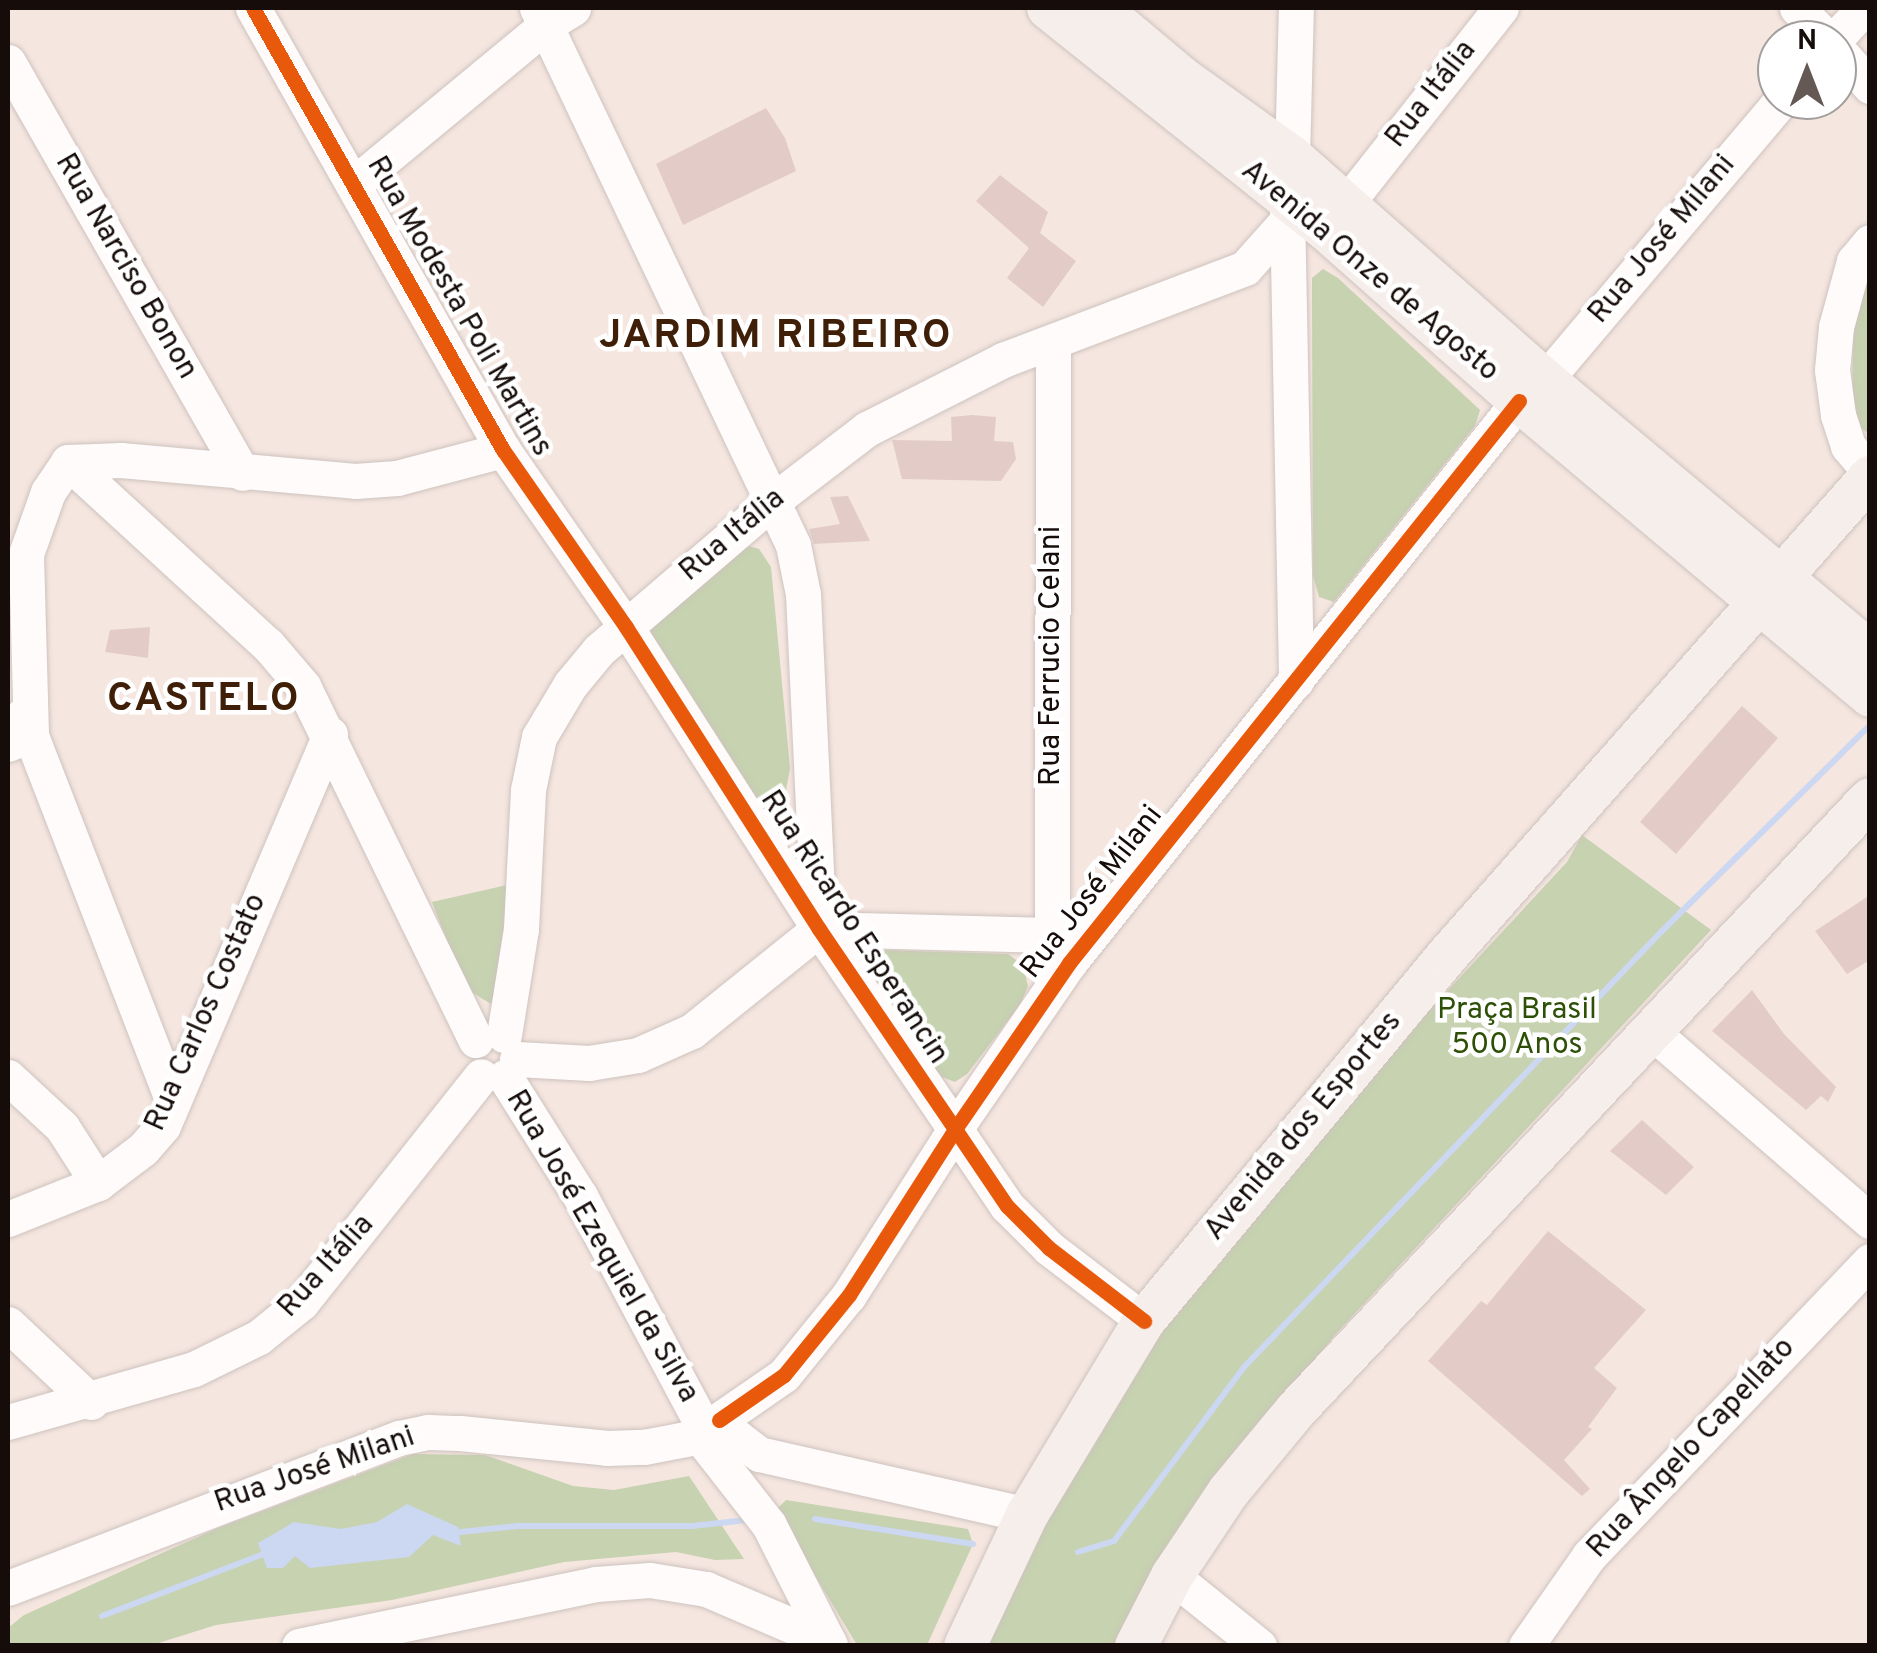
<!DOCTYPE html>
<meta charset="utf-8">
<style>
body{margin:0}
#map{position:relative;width:1877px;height:1653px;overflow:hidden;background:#f5e6e0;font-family:Overpass,sans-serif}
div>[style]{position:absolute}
.green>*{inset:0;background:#c6d2b0}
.water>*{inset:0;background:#ccd7f1}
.stream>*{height:6px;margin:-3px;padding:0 3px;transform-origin:3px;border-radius:3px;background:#ccd7f1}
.building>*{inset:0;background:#e3ccc8}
.roads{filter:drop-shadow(0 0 2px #cec3be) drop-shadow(0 0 2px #cec3be)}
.minor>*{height:35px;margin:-17.5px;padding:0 17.5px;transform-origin:17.5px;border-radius:17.5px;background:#fefbfa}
.major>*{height:42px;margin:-21px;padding:0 21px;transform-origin:21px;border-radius:21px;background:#f6eeeb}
.cycleway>*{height:15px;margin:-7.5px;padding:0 7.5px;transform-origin:7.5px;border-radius:7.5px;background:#e8590c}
span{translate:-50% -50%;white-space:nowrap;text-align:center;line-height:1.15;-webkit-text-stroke:9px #fff;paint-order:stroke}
.street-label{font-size:30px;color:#160d0a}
.park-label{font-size:30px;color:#2e5006}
.district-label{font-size:40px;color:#3f1f08;font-weight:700;letter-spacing:2.5px}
.frame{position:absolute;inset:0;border:10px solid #160d0a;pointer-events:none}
.north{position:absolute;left:1757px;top:20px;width:100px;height:100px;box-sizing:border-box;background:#fff;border:2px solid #a29e9d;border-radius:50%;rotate:0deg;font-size:28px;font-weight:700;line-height:40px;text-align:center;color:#160d0a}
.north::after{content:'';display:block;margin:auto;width:35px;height:45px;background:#645955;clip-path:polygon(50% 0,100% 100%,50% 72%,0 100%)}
</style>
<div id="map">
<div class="green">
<div style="clip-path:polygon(1869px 264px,1869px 434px,1852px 421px,1853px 333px)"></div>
<div style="clip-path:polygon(1323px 269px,1338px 278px,1480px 410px,1475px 426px,1334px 602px,1319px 597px,1313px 575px,1312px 298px,1312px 278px)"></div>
<div style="clip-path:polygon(745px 545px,759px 549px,771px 567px,790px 768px,784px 802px,778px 814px,767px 819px,646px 630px)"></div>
<div style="clip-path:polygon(1582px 835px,1711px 930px,1334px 1336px,1172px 1541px,1120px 1645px,975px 1646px,1039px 1520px,1231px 1224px,1567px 862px)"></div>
<div style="clip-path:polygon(507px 885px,500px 987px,491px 1004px,473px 993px,457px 967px,432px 902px)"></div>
<div style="clip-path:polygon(883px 950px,1008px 954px,1023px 965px,1028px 986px,1020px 1005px,967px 1074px,955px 1082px,942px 1077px,930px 1064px,869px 976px,868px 963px)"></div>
<div style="clip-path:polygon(413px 1454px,485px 1455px,573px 1486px,614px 1490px,689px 1476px,744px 1559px,715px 1560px,676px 1552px,564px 1562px,392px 1600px,216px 1625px,152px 1645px,8px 1646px,8px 1628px,24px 1615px,218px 1528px)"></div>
<div style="clip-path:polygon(786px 1500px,968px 1529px,973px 1544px,927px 1645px,857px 1645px,782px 1521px,778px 1508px)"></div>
</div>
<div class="water">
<div style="clip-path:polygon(407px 1504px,458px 1527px,461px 1546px,433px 1535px,409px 1557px,310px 1568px,295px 1556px,283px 1568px,267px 1568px,258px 1543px,294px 1522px,341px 1529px,377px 1522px)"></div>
</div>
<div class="stream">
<div style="left:815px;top:1519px;width:160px;rotate:9deg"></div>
<div style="left:451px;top:1533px;width:67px;rotate:-6deg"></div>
<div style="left:518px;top:1526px;width:174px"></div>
<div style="left:692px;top:1526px;width:55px;rotate:-6.2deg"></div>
<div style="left:1078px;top:1552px;width:38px;rotate:-17deg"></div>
<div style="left:1114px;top:1541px;width:217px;rotate:-53.2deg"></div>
<div style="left:1244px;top:1367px;width:604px;rotate:-46.21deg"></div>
<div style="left:1662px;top:931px;width:289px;rotate:-44.7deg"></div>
<div style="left:102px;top:1616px;width:179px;rotate:-21deg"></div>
</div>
<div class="building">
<div style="clip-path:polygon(766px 108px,785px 138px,796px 171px,683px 225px,656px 164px)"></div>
<div style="clip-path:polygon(1000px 175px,1048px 212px,1040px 233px,1076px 261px,1043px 307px,1007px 278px,1029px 248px,976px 201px)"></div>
<div style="clip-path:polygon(972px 415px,996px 417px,994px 441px,1013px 442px,1016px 459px,1001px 481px,902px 479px,892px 440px,952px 441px,951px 417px)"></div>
<div style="clip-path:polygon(848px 496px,870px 541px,814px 544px,809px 529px,840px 524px,830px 497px)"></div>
<div style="clip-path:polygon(150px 627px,148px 658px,105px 652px,110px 630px)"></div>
<div style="clip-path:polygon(1742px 706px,1778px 738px,1676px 854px,1640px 822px)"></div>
<div style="clip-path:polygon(1870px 895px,1870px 960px,1847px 974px,1815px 931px)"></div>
<div style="clip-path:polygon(1752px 990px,1784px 1034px,1836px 1087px,1828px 1102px,1821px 1096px,1806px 1110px,1712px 1031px)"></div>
<div style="clip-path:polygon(1642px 1120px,1694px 1167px,1666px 1195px,1610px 1151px)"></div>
<div style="clip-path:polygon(1548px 1231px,1646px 1310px,1594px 1368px,1617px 1388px,1588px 1427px,1592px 1429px,1564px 1460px,1590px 1489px,1582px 1496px,1428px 1361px,1481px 1301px,1487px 1305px)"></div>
</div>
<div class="roads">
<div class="minor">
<div style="left:253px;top:8px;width:508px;rotate:60.51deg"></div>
<div style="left:503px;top:450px;width:216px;rotate:55.2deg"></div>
<div style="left:626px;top:627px;width:358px;rotate:57.4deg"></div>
<div style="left:819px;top:929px;width:242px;rotate:55.8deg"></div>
<div style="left:955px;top:1129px;width:93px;rotate:56deg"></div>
<div style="left:1007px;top:1206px;width:59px;rotate:45deg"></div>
<div style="left:1049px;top:1248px;width:120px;rotate:37.5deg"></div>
<div style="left:537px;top:8px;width:595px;rotate:64.51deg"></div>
<div style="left:793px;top:545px;width:50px;rotate:78.5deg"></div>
<div style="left:803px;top:594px;width:334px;rotate:87.3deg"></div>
<div style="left:1797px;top:8px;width:45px;rotate:45deg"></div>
<div style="left:1834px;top:40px;width:44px;rotate:-46.8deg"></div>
<div style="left:1837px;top:49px;width:50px;rotate:48.3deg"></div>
<div style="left:8px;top:62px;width:473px;rotate:60.3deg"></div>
<div style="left:1292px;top:157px;width:149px;rotate:-88.5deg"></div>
<div style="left:355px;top:183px;width:248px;rotate:-39.6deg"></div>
<div style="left:546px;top:25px;width:32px;rotate:-32deg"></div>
<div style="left:1287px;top:207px;width:474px;rotate:88.9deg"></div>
<div style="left:1331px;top:223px;width:274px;rotate:-51.7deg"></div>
<div style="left:1870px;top:242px;width:25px;rotate:130deg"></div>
<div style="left:1854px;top:261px;width:68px;rotate:105.3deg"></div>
<div style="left:1836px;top:327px;width:43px;rotate:95.3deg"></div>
<div style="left:1832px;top:370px;width:45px;rotate:82.4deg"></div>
<div style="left:1838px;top:415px;width:33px;rotate:72deg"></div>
<div style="left:1848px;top:446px;width:34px;rotate:50deg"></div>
<div style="left:1053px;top:344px;width:591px;rotate:90.1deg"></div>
<div style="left:1052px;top:935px;width:33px;rotate:59deg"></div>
<div style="left:1545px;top:380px;width:367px;rotate:-49.8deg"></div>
<div style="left:68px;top:462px;width:271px;rotate:42.5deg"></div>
<div style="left:268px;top:645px;width:54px;rotate:49.5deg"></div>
<div style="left:303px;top:686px;width:394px;rotate:64deg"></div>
<div style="left:23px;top:715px;width:414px;rotate:68.8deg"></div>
<div style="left:8px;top:744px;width:25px;rotate:-23deg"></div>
<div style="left:31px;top:734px;width:180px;rotate:-91.6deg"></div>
<div style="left:26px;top:554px;width:66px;rotate:-70.5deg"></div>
<div style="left:48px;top:492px;width:36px;rotate:-56deg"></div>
<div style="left:68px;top:462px;width:53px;rotate:-2.2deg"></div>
<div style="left:121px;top:460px;width:235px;rotate:5.1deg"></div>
<div style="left:355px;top:481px;width:42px;rotate:-4.1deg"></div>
<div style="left:397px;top:478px;width:110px;rotate:-14.8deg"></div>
<div style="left:1652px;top:1032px;width:289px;rotate:40.9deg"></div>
<div style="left:504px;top:1035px;width:107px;rotate:-80.9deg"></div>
<div style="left:521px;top:929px;width:139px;rotate:-87.1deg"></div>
<div style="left:528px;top:790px;width:54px;rotate:-78.3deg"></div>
<div style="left:539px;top:737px;width:61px;rotate:-59.2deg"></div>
<div style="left:570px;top:685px;width:45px;rotate:-50.4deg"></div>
<div style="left:599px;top:650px;width:230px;rotate:-40.6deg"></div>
<div style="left:774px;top:500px;width:117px;rotate:-37.4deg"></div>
<div style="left:867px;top:429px;width:153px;rotate:-26.9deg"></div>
<div style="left:1003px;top:360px;width:259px;rotate:-20.8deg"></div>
<div style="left:1245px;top:268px;width:63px;rotate:-48.2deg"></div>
<div style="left:517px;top:1059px;width:72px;rotate:3.2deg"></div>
<div style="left:589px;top:1063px;width:50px;rotate:-9.3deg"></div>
<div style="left:638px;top:1055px;width:59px;rotate:-24deg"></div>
<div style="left:692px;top:1031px;width:163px;rotate:-38.8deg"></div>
<div style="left:819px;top:929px;width:233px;rotate:1.5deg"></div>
<div style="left:8px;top:1077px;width:74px;rotate:42.8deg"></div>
<div style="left:62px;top:1127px;width:67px;rotate:57.3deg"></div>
<div style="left:505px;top:1077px;width:141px;rotate:57.8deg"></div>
<div style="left:580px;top:1196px;width:251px;rotate:61.9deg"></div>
<div style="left:8px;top:1219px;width:97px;rotate:-21.8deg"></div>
<div style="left:98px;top:1183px;width:56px;rotate:-37.1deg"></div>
<div style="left:143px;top:1149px;width:30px;rotate:-49deg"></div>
<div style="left:163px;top:1126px;width:426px;rotate:-66.9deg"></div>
<div style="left:8px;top:1324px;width:114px;rotate:43.2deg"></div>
<div style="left:719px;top:1420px;width:79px;rotate:-34.7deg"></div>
<div style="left:784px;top:1375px;width:103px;rotate:-50.9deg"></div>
<div style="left:849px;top:1295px;width:197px;rotate:-57.4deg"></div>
<div style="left:955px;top:1129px;width:201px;rotate:-55.5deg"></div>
<div style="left:1069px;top:963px;width:720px;rotate:-51.32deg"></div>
<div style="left:8px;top:1422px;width:193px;rotate:-15.9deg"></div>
<div style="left:194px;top:1369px;width:72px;rotate:-26.2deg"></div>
<div style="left:259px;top:1337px;width:55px;rotate:-39.1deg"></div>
<div style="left:302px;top:1302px;width:288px;rotate:-51.6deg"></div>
<div style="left:721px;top:1425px;width:48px;rotate:37.3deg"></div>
<div style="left:759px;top:1454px;width:275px;rotate:12.8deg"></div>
<div style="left:705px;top:1443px;width:104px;rotate:52deg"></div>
<div style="left:769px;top:1525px;width:135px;rotate:63.1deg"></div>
<div style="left:1172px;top:1576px;width:112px;rotate:38.8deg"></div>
<div style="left:8px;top:1588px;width:419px;rotate:-21deg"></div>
<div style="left:399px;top:1438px;width:30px;rotate:-12deg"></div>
<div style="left:428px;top:1432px;width:32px;rotate:2deg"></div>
<div style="left:460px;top:1433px;width:148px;rotate:5.8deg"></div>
<div style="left:607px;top:1448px;width:37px;rotate:-2deg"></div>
<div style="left:644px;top:1447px;width:53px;rotate:-10.9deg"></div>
<div style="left:299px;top:1646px;width:303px;rotate:-11.8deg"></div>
<div style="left:596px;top:1584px;width:54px;rotate:-4.2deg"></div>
<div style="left:650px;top:1580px;width:57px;rotate:9.1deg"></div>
<div style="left:706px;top:1589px;width:133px;rotate:23.1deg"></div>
<div style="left:1526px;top:1646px;width:110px;rotate:-55deg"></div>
<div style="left:1589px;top:1556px;width:407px;rotate:-46.4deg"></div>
</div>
<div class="major">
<div style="left:1048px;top:8px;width:356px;rotate:38.6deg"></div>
<div style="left:1326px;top:230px;width:258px;rotate:41.5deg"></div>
<div style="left:1519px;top:401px;width:459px;rotate:40deg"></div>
<div style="left:1099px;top:8px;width:107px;rotate:40.1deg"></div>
<div style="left:1181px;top:77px;width:137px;rotate:35.8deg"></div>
<div style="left:1292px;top:157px;width:337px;rotate:41.4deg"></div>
<div style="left:1545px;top:380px;width:424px;rotate:39.9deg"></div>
<div style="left:965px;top:1646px;width:145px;rotate:-64.7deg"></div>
<div style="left:1027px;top:1515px;width:227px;rotate:-58.9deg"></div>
<div style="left:1144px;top:1321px;width:474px;rotate:-50.3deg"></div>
<div style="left:1447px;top:956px;width:639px;rotate:-48.55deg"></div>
<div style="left:1136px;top:1646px;width:79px;rotate:-62.8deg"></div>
<div style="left:1172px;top:1576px;width:102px;rotate:-56.2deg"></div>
<div style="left:1229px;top:1491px;width:105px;rotate:-50.4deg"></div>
<div style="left:1296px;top:1410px;width:838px;rotate:-46.79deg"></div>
</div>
</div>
<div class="cycleway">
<div style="left:253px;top:8px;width:508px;rotate:60.51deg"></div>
<div style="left:503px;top:450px;width:216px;rotate:55.2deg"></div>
<div style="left:626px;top:627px;width:358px;rotate:57.4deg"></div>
<div style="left:819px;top:929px;width:242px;rotate:55.8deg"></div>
<div style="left:955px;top:1129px;width:93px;rotate:56deg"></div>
<div style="left:1007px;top:1206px;width:59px;rotate:45deg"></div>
<div style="left:1049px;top:1248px;width:120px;rotate:37.5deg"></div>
<div style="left:719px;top:1420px;width:79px;rotate:-34.7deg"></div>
<div style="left:784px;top:1375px;width:103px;rotate:-50.9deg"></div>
<div style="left:849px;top:1295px;width:197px;rotate:-57.4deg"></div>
<div style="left:955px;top:1129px;width:201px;rotate:-55.5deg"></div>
<div style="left:1069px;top:963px;width:720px;rotate:-51.32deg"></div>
</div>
<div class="street-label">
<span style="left:1432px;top:95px;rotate:-52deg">Rua Itália</span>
<span style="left:1663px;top:240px;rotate:-50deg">Rua José Milani</span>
<span style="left:125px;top:267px;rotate:60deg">Rua Narciso Bonon</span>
<span style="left:1369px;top:272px;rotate:40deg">Avenida Onze de Agosto</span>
<span style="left:458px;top:307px;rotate:60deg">Rua Modesta Poli Martins</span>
<span style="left:733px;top:536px;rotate:-40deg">Rua Itália</span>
<span style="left:1052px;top:656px;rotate:-90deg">Rua Ferrucio Celani</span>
<span style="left:1093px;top:893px;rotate:-52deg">Rua José Milani</span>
<span style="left:853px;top:928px;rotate:57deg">Rua Ricardo Esperancin</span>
<span style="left:207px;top:1013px;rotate:-66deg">Rua Carlos Costato</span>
<span style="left:1304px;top:1127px;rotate:-50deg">Avenida dos Esportes</span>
<span style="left:601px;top:1247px;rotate:60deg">Rua José Ezequiel da Silva</span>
<span style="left:327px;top:1267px;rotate:-48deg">Rua Itália</span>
<span style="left:1692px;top:1449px;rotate:-47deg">Rua Ângelo Capellato</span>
<span style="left:315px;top:1471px;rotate:-19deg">Rua José Milani</span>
</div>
<div class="park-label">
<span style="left:1517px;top:1028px">Praça Brasil<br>500 Anos</span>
</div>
<div class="district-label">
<span style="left:776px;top:337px">JARDIM RIBEIRO</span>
<span style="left:204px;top:700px">CASTELO</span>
</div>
<div class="frame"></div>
<div class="north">N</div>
</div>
